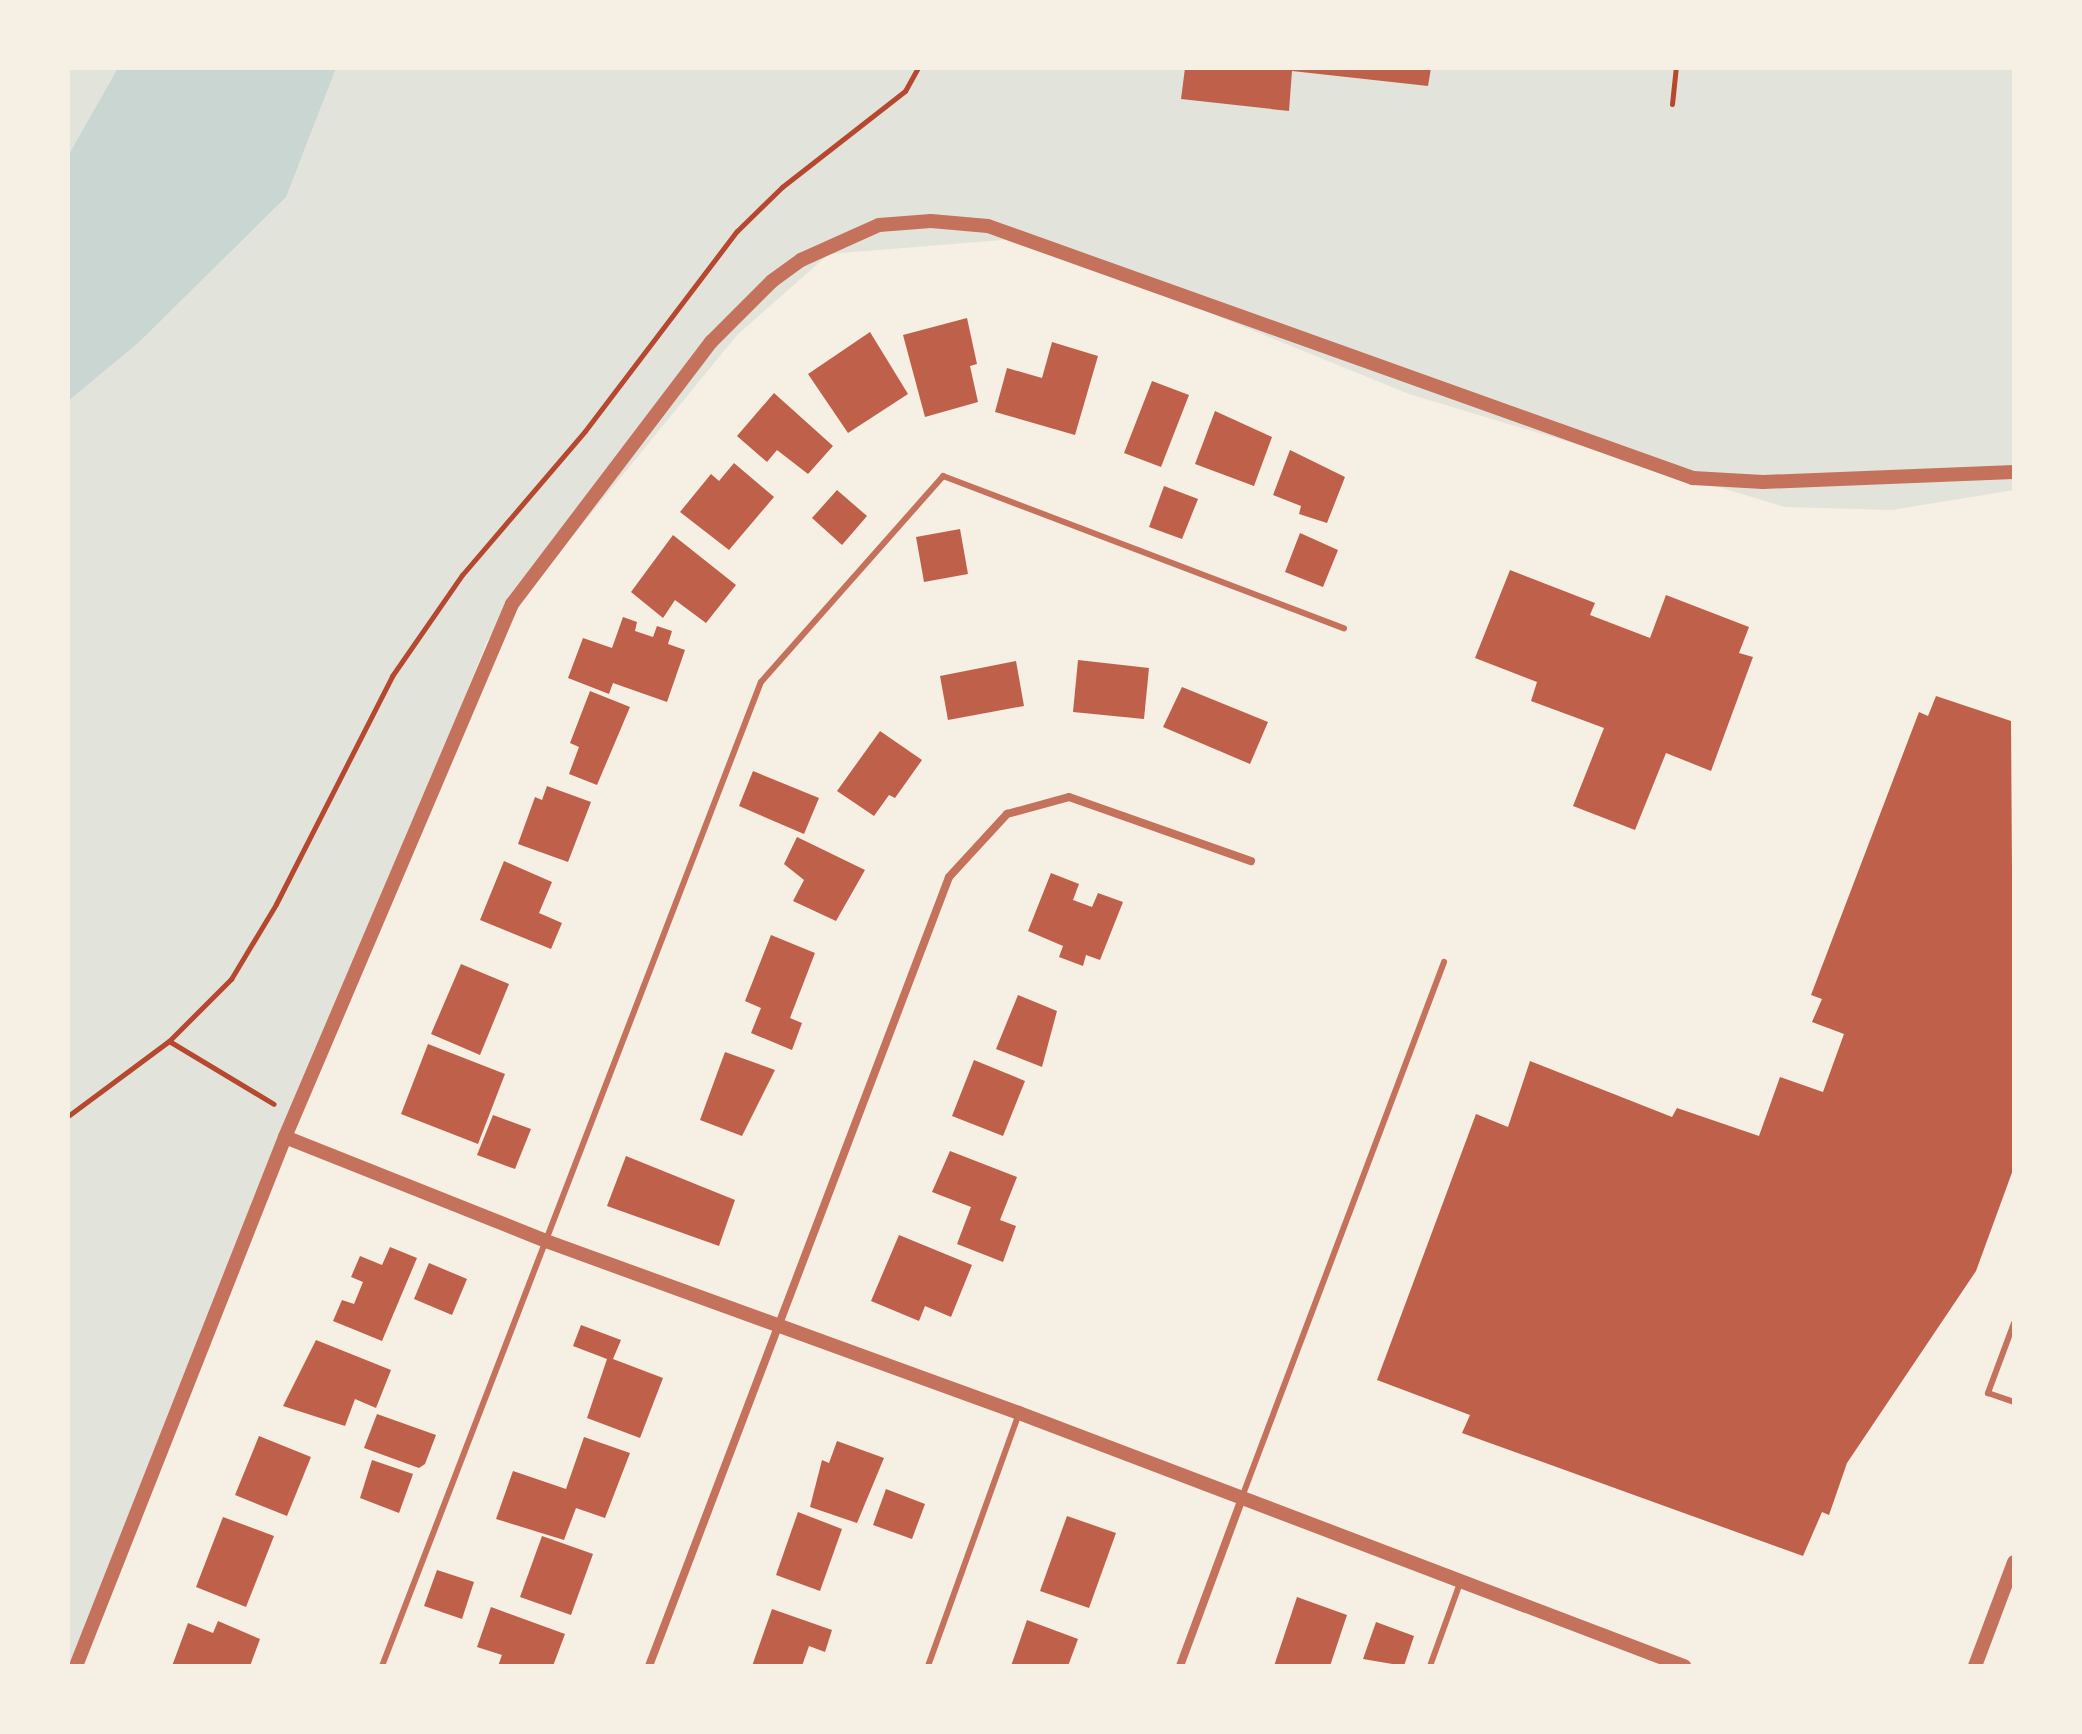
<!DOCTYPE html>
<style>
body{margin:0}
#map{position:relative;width:2082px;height:1734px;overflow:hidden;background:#f6efe4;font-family:Lora,serif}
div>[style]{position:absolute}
.green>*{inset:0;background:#e2e4dc}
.water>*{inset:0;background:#c9d6d2}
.building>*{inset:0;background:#bf614a}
.path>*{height:5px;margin:-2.5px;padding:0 2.5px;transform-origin:2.5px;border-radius:2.5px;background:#b5482f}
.service>*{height:6px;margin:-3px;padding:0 3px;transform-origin:3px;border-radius:3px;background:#c5725c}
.minor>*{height:8px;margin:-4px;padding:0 4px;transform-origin:4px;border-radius:4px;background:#c5725c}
.tertiary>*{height:14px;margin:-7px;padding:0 7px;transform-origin:7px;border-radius:7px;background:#c5725c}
span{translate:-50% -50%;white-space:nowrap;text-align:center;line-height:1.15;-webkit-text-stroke:6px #f6efe4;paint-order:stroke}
.frame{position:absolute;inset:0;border:70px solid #f6efe4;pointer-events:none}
</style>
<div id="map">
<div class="green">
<div style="clip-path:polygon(68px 68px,2014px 68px,2014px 490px,1892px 510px,1785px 507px,1409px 394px,1026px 238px,829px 254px,737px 335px,487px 641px,80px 1666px,68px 1666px)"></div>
</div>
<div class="water">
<div style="clip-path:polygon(118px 68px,336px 68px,286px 197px,138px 343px,68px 401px,68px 156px)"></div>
</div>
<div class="building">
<div style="clip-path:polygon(1185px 68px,1431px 68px,1428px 86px,1292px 71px,1289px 111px,1181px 99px)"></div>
<div style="clip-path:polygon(967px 318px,977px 364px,970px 366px,978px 402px,925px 417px,903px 335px)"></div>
<div style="clip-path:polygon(870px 332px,908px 394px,848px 433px,808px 374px)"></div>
<div style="clip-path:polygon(1052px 342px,1098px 356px,1075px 435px,995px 412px,1007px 368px,1042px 378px)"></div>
<div style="clip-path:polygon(1152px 381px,1189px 395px,1161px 467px,1124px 453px)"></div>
<div style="clip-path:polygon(774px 393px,833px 446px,808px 474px,777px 450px,767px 462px,737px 436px)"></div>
<div style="clip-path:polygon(1215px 411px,1272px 437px,1254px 486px,1195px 464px)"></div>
<div style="clip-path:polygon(1290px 450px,1345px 477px,1327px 523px,1299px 514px,1301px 506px,1273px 495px)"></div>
<div style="clip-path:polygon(734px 463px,774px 497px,729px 550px,680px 512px,711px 474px,719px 481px)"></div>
<div style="clip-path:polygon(1164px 486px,1198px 499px,1182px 539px,1149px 527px)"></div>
<div style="clip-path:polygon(837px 490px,867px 516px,842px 545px,812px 518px)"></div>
<div style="clip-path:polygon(960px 529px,968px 574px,924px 582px,916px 537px)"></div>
<div style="clip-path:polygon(1300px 533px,1338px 550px,1323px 587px,1285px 572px)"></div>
<div style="clip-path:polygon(673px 535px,736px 585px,706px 623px,675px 600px,663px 618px,631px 592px)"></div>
<div style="clip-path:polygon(1510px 570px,1595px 603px,1590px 615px,1650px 638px,1666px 595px,1749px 627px,1739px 653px,1753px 657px,1711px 771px,1666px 753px,1635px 830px,1573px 806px,1604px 728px,1531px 701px,1537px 682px,1475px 658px)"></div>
<div style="clip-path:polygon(623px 617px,637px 622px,635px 631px,653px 637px,657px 626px,672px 631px,668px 644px,685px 650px,667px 702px,613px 683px,609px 694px,568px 678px,583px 638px,612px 648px)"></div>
<div style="clip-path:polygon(1078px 660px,1149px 668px,1144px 719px,1073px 712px)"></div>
<div style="clip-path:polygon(1016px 661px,1024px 706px,948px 720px,940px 676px)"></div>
<div style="clip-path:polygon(1182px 687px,1268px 722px,1250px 764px,1163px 727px)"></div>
<div style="clip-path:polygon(590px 691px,630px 707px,597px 785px,569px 774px,579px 747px,570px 743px)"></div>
<div style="clip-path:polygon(1936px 696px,2011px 721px,2014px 1167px,1976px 1271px,1847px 1463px,1829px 1515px,1822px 1512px,1803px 1556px,1462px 1433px,1470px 1415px,1377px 1380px,1476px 1114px,1508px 1127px,1530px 1061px,1672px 1117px,1677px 1108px,1759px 1136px,1780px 1077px,1823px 1092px,1844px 1034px,1812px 1022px,1822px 999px,1811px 995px,1919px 712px,1928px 716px)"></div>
<div style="clip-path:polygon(880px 731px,922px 760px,895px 798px,889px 795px,874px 816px,837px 791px)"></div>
<div style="clip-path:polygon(753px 771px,819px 798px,804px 834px,739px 806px)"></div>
<div style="clip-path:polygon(547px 786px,591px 802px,568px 862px,518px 844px,535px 797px,542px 800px)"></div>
<div style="clip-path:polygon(797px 837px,865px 870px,836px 921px,793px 901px,804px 880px,784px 864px)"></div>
<div style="clip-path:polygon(504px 861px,552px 882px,539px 913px,562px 923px,551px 949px,480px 920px)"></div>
<div style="clip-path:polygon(1051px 873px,1079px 884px,1073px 900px,1092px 907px,1098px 893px,1123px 902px,1100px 960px,1086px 955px,1083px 966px,1059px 957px,1063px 946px,1028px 931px)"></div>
<div style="clip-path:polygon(771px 935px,815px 953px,790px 1018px,802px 1023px,792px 1050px,751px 1033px,761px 1008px,745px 1001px)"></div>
<div style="clip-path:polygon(461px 964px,509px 984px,480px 1055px,431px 1034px)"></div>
<div style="clip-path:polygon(1018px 995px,1057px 1011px,1042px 1067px,996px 1049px)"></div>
<div style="clip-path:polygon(428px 1044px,505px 1074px,478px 1144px,401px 1114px)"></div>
<div style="clip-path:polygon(725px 1052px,775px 1070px,742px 1136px,700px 1120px)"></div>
<div style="clip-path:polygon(974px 1060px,1025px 1081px,1003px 1136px,952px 1116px)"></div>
<div style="clip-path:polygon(493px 1115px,531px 1129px,515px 1169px,477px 1155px)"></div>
<div style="clip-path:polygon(950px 1151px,1017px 1177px,1000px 1220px,1016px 1226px,1003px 1262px,957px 1244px,971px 1207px,932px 1192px)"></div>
<div style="clip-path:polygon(626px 1156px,735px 1200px,719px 1246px,607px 1206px)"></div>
<div style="clip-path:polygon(899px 1235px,972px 1265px,951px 1317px,925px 1306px,919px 1321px,871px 1301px)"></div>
<div style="clip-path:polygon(390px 1247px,417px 1258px,382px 1341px,333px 1321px,342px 1300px,354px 1304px,363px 1282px,351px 1277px,360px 1256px,382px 1265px)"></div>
<div style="clip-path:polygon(429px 1263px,467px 1279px,452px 1315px,414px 1299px)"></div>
<div style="clip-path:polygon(581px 1325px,621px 1340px,613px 1359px,663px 1378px,640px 1438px,587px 1418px,607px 1359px,573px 1346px)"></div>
<div style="clip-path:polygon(316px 1340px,391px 1370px,376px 1408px,355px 1399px,345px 1426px,283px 1406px)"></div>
<div style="clip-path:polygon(377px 1414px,436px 1435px,425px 1464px,419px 1468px,364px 1448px)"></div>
<div style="clip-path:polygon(259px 1436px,311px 1457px,287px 1516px,235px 1495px)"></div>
<div style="clip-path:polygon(584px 1437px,630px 1453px,605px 1518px,576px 1508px,564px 1540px,496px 1519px,513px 1471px,566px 1489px)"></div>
<div style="clip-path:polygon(837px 1441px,884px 1458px,857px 1523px,810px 1507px,822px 1460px,829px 1463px)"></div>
<div style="clip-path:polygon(372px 1460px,413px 1474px,399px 1513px,360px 1498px)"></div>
<div style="clip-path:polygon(886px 1489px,925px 1504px,912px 1539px,873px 1525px)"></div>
<div style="clip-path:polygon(798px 1512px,842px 1529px,820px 1591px,776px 1575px)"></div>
<div style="clip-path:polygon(1067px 1516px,1116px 1533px,1089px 1608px,1040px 1591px)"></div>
<div style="clip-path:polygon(223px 1517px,274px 1536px,246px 1607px,196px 1587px)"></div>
<div style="clip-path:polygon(542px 1536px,593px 1554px,571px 1615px,520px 1597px)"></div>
<div style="clip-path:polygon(437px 1570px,474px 1582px,462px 1619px,424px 1606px)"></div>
<div style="clip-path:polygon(1297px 1597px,1347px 1615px,1330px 1666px,1274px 1666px)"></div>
<div style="clip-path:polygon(491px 1607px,565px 1634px,553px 1666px,498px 1666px,502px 1655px,477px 1647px)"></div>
<div style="clip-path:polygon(772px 1609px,832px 1630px,825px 1652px,809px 1646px,802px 1666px,752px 1666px)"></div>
<div style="clip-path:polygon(1027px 1620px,1078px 1639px,1068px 1666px,1011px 1666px)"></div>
<div style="clip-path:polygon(218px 1621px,260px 1639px,250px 1666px,172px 1666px,188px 1623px,213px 1633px)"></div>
<div style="clip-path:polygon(1376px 1622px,1414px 1636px,1404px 1666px,1363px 1659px)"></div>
</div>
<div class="path">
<div style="left:1672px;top:104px;width:36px;rotate:-84deg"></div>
<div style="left:169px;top:1041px;width:122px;rotate:31deg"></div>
<div style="left:68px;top:1116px;width:126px;rotate:-36.6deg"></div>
<div style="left:169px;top:1041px;width:88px;rotate:-45deg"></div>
<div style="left:231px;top:979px;width:87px;rotate:-59deg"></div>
<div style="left:276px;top:904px;width:256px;rotate:-63deg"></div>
<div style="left:392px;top:676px;width:123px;rotate:-55.3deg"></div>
<div style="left:462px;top:575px;width:189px;rotate:-49.5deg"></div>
<div style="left:585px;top:431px;width:251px;rotate:-52.8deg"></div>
<div style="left:737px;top:231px;width:63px;rotate:-44.4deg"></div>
<div style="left:782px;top:187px;width:156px;rotate:-38deg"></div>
<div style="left:905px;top:91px;width:26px;rotate:-61deg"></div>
</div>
<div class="service">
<div style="left:2014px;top:1323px;width:75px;rotate:110.4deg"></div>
<div style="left:1988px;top:1393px;width:28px;rotate:19deg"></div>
<div style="left:1242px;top:1497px;width:572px;rotate:-69.31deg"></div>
<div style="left:382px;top:1666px;width:1054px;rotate:-68.94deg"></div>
<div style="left:761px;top:682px;width:275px;rotate:-48.5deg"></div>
<div style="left:943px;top:476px;width:429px;rotate:20.8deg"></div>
<div style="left:928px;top:1666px;width:269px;rotate:-70.2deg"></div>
<div style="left:1430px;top:1666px;width:88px;rotate:-70.1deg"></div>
</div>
<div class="minor">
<div style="left:649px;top:1666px;width:844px;rotate:-69.18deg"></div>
<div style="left:949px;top:877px;width:86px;rotate:-47.4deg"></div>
<div style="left:1007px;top:814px;width:64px;rotate:-15.3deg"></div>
<div style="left:1069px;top:797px;width:193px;rotate:19.4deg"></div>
<div style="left:1180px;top:1666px;width:176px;rotate:-69.7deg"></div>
</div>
<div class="tertiary">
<div style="left:285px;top:1137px;width:281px;rotate:21.7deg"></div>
<div style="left:546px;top:1241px;width:503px;rotate:19.98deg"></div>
<div style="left:1019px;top:1413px;width:712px;rotate:20.83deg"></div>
<div style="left:76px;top:1666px;width:569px;rotate:-68.44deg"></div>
<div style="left:285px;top:1137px;width:579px;rotate:-66.93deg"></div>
<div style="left:512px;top:604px;width:329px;rotate:-52.8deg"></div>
<div style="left:711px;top:342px;width:86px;rotate:-45deg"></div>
<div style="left:772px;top:281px;width:36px;rotate:-36deg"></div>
<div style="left:801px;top:260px;width:85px;rotate:-24.2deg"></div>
<div style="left:879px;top:225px;width:52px;rotate:-4.4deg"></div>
<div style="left:931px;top:221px;width:57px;rotate:5deg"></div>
<div style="left:988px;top:226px;width:749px;rotate:19.67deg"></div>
<div style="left:1693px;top:478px;width:70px;rotate:3.3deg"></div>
<div style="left:1763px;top:482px;width:251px;rotate:-2.3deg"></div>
<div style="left:1975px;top:1666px;width:111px;rotate:-69.4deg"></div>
</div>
<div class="frame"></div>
</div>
